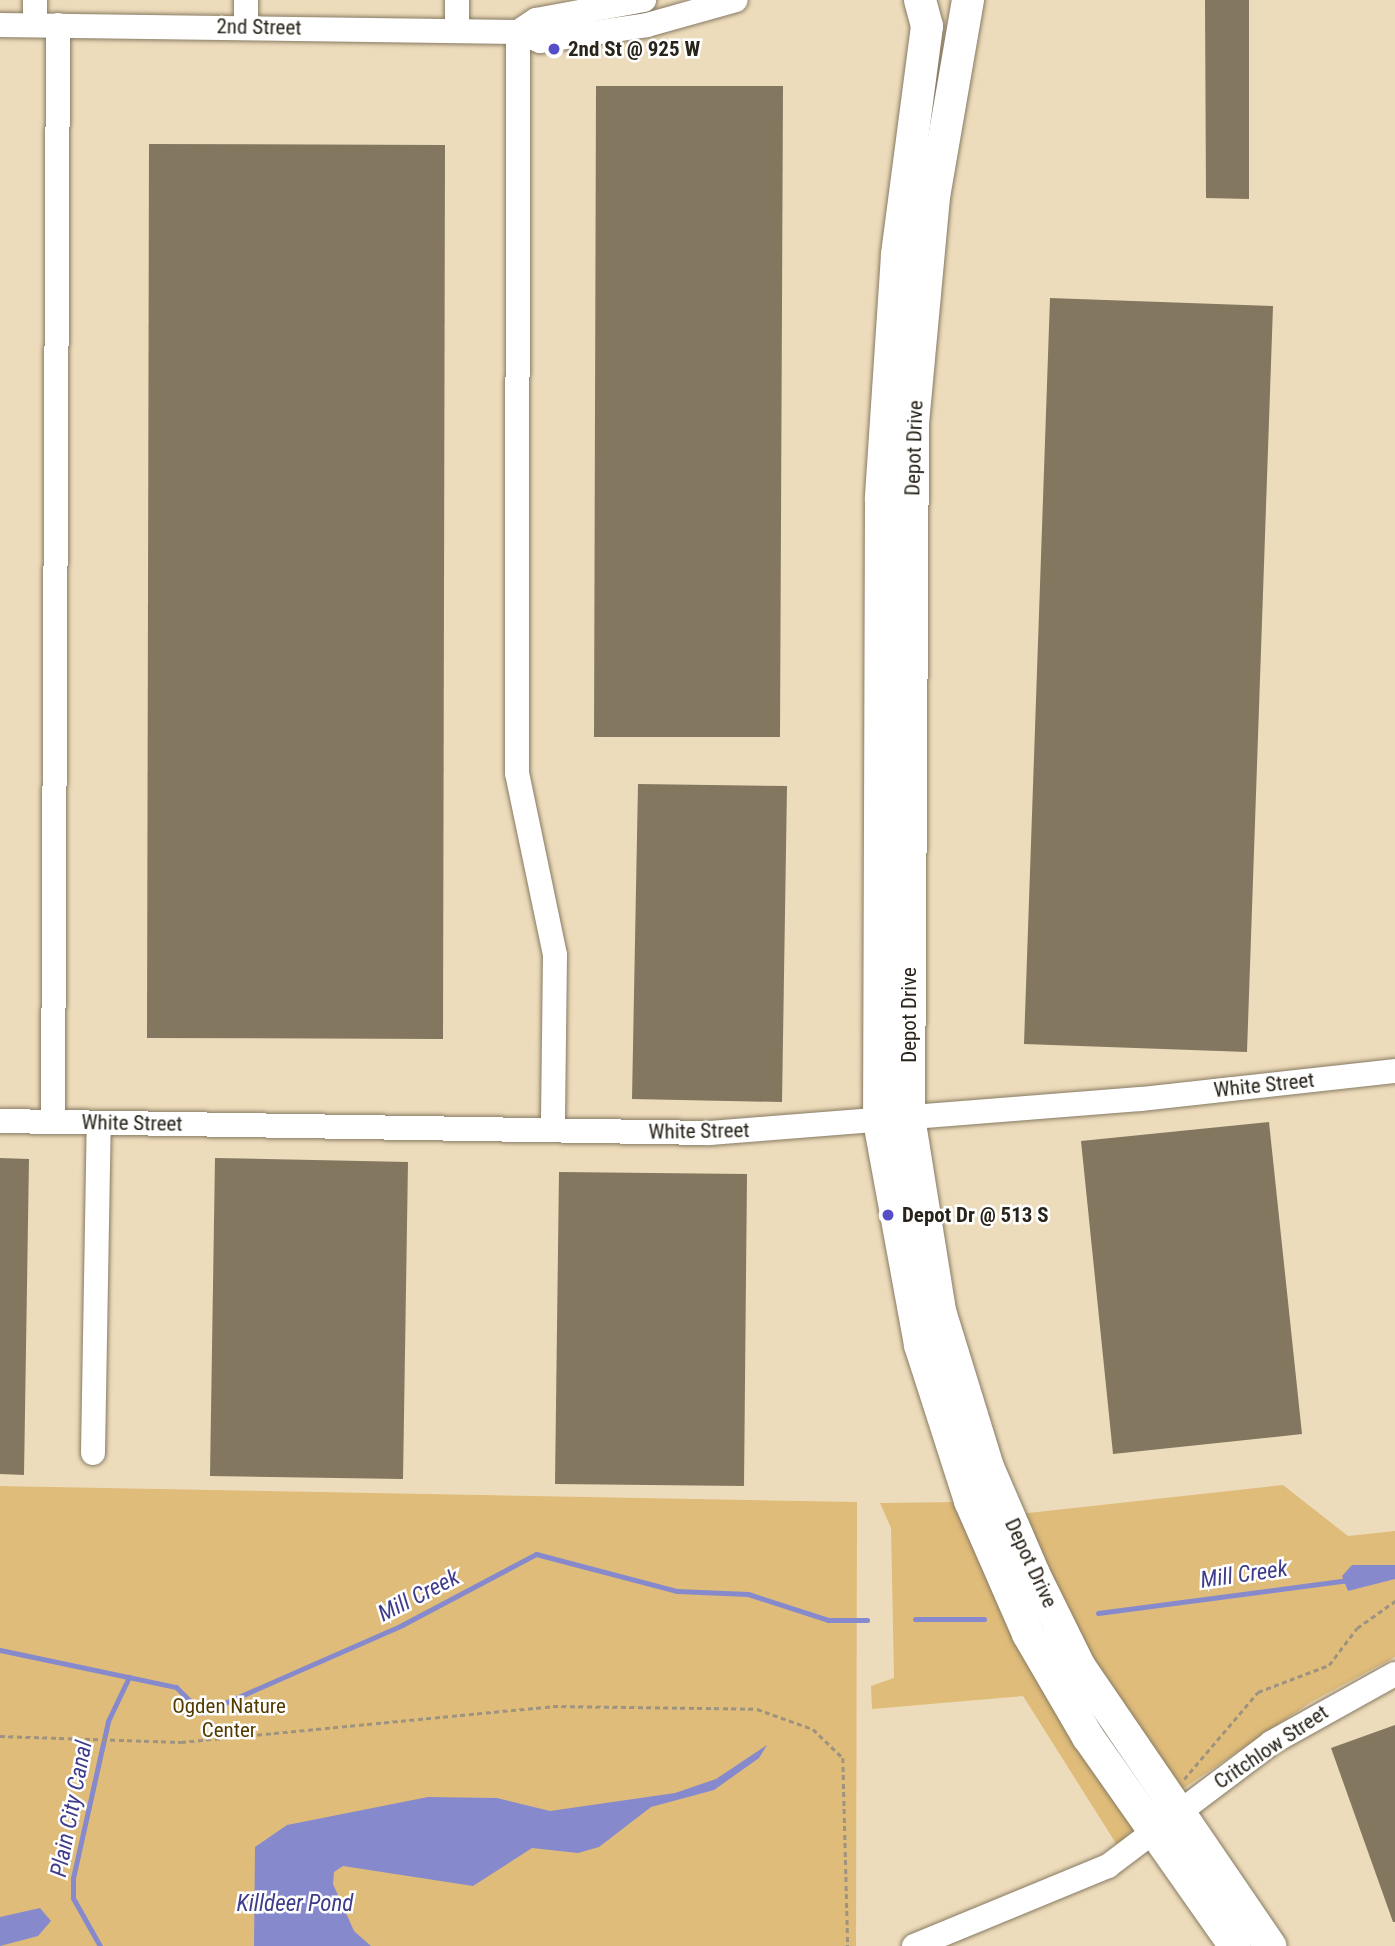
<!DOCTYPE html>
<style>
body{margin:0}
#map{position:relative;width:1395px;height:1946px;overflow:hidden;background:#f4e6cc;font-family:"Roboto Condensed",sans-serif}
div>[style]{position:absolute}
.built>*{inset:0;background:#eddcbb}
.green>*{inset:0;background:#dfbc7a}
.water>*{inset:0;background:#868acd}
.stream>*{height:5px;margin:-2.5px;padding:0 2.5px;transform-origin:2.5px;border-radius:2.5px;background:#868acd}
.building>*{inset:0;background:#837760}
.path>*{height:2.5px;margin-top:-1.25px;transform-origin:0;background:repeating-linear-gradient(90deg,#9d9380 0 5px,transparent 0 8.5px)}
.roads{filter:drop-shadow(0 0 2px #877a63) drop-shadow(0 0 2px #877a63)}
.minor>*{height:24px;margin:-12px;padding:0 12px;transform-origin:12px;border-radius:12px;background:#fff}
.major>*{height:32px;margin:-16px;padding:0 16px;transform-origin:16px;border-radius:16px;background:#fff}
.dots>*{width:19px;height:19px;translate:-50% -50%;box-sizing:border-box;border:4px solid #fff;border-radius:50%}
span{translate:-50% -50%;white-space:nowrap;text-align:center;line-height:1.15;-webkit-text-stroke:5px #fff;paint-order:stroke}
.street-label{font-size:21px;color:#29241a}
.poi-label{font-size:21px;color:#29241a;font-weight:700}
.left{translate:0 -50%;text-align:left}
.park-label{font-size:21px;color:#543c00}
.water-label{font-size:23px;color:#3f3c8c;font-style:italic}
</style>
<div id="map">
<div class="built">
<div style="clip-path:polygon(0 0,1395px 0,1395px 1946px,856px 1946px,856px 1502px,0 1486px)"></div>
</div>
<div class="green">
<div style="clip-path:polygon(1283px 1485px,1348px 1536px,1395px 1531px,1395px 1657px,1311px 1702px,1181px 1790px,1092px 1663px,1019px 1514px)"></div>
<div style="clip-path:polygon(0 1486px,857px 1502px,856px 1946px,0 1946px)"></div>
<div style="clip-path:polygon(960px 1502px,1135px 1828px,1117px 1845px,1023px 1696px,872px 1709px,871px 1686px,894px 1678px,891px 1528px,880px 1503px)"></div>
</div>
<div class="water">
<div style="clip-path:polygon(1352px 1565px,1395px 1565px,1395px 1579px,1348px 1591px,1342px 1576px)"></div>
<div style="clip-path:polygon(767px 1745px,759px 1758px,714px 1790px,651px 1807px,599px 1847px,578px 1853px,532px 1848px,473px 1886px,343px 1866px,334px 1872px,333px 1884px,354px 1931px,371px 1946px,254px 1946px,255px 1847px,287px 1825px,428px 1797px,497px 1798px,550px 1811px,675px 1793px,716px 1779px)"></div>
<div style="clip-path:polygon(40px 1908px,51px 1921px,38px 1936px,0 1946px,0 1917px)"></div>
</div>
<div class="stream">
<div style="left:1098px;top:1613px;width:251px;rotate:-7.5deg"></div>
<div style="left:915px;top:1619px;width:69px"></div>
<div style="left:0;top:1650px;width:180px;rotate:11.9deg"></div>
<div style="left:176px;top:1687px;width:37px;rotate:45deg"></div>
<div style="left:202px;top:1713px;width:219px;rotate:-23.7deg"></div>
<div style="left:402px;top:1625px;width:152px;rotate:-27.9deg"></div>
<div style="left:536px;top:1554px;width:146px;rotate:14.7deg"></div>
<div style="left:677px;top:1591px;width:71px;rotate:2.4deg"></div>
<div style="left:748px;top:1594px;width:84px;rotate:18deg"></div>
<div style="left:828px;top:1620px;width:39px"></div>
<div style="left:100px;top:1946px;width:55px;rotate:-119.4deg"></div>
<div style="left:73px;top:1898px;width:20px;rotate:-90deg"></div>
<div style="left:73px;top:1878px;width:161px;rotate:-77.4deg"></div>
<div style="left:108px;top:1721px;width:49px;rotate:-64.5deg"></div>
</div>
<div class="building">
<div style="clip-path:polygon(1205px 0,1249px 0,1249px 199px,1206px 198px)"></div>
<div style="clip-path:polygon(596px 86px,783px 86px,780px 737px,594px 737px)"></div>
<div style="clip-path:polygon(149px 144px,445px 145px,443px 1039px,147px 1038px)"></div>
<div style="clip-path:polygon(1050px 298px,1273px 306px,1247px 1052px,1024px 1044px)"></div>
<div style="clip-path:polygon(638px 784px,787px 786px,782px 1102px,632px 1099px)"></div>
<div style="clip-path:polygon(1269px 1122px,1302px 1434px,1113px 1454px,1081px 1141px)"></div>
<div style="clip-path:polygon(0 1158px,29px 1159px,24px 1475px,0 1474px)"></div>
<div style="clip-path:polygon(215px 1158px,408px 1162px,403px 1479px,210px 1476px)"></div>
<div style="clip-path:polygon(559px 1172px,747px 1174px,744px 1486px,555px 1484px)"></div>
<div style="clip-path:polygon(1395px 1725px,1395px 1922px,1393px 1922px,1331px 1748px)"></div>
</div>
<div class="path">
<div style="left:0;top:1736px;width:181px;rotate:1.9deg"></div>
<div style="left:181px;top:1742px;width:374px;rotate:-5.5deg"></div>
<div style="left:553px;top:1706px;width:204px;rotate:0.8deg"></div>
<div style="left:757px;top:1709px;width:59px;rotate:19.7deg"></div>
<div style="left:813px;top:1729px;width:42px;rotate:44deg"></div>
<div style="left:843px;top:1758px;width:188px;rotate:88.5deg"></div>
<div style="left:1184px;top:1779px;width:114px;rotate:-49.6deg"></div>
<div style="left:1258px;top:1692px;width:76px;rotate:-20.8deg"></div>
<div style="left:1329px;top:1665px;width:46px;rotate:-52.9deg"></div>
<div style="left:1357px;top:1628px;width:47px;rotate:-35.4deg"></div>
</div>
<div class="roads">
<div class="minor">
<div style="left:457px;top:0;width:31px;rotate:90deg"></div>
<div style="left:0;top:25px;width:518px;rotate:0.77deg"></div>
<div style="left:518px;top:32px;width:24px;rotate:22deg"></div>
<div style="left:540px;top:41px;width:108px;rotate:-8.5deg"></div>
<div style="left:647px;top:25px;width:92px;rotate:-15.7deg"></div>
<div style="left:35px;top:25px;width:25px;rotate:-90deg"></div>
<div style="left:246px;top:26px;width:26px;rotate:-90deg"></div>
<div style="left:518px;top:32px;width:741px;rotate:90.08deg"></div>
<div style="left:517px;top:773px;width:186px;rotate:78.2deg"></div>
<div style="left:555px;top:955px;width:175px;rotate:90.7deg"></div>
<div style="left:518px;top:32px;width:22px;rotate:-34deg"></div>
<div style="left:536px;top:20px;width:110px;rotate:-10.5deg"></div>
<div style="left:0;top:1121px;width:709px;rotate:0.97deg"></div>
<div style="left:709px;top:1133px;width:433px;rotate:-4.5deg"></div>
<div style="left:1141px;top:1099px;width:256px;rotate:-6.3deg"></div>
<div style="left:53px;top:1122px;width:1097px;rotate:-89.74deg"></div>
<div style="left:93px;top:1453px;width:330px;rotate:-89deg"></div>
<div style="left:914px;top:1946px;width:210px;rotate:-22.4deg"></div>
<div style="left:1108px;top:1866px;width:204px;rotate:-37deg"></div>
<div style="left:1271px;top:1743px;width:142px;rotate:-29.1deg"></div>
</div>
<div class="major">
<div style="left:920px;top:0;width:27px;rotate:75deg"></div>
<div style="left:927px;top:26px;width:231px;rotate:97.5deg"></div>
<div style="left:897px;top:255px;width:245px;rotate:93.8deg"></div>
<div style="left:881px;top:499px;width:622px;rotate:90.18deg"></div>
<div style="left:879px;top:1121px;width:228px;rotate:79.6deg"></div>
<div style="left:920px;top:1345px;width:164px;rotate:72.2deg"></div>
<div style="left:970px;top:1501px;width:145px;rotate:66.4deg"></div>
<div style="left:1028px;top:1634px;width:119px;rotate:59.8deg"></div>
<div style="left:1088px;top:1737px;width:256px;rotate:54.9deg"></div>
<div style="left:968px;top:0;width:200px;rotate:99.8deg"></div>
<div style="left:934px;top:197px;width:226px;rotate:95.3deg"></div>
<div style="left:913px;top:422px;width:695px;rotate:90.33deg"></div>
<div style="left:909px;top:1117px;width:196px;rotate:80.9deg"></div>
<div style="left:940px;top:1311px;width:163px;rotate:72.9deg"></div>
<div style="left:988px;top:1467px;width:116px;rotate:66.7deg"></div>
<div style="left:1034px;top:1574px;width:104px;rotate:63.7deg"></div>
<div style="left:1080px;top:1667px;width:338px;rotate:55.7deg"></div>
</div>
</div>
<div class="dots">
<div style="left:554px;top:49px;background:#564ec6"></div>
<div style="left:888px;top:1215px;background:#564ec6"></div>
</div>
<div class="street-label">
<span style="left:259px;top:27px;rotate:1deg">2nd Street</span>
<span style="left:914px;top:448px;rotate:-88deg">Depot Drive</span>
<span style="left:909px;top:1015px;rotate:-90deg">Depot Drive</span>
<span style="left:1264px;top:1085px;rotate:-6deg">White Street</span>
<span style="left:132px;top:1123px;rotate:1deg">White Street</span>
<span style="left:699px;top:1131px;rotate:-1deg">White Street</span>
<span style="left:1031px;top:1563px;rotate:65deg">Depot Drive</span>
<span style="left:1271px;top:1747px;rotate:-34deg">Critchlow Street</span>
</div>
<div class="poi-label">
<span class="left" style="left:568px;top:49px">2nd St @ 925 W</span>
<span class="left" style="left:902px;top:1215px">Depot Dr @ 513 S</span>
</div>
<div class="park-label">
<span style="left:229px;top:1718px">Ogden Nature<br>Center</span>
</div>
<div class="water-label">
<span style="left:1244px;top:1575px;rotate:-8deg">Mill Creek</span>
<span style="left:419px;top:1596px;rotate:-27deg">Mill Creek</span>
<span style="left:72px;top:1809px;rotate:-79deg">Plain City Canal</span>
<span style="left:295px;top:1904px">Killdeer Pond</span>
</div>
</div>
